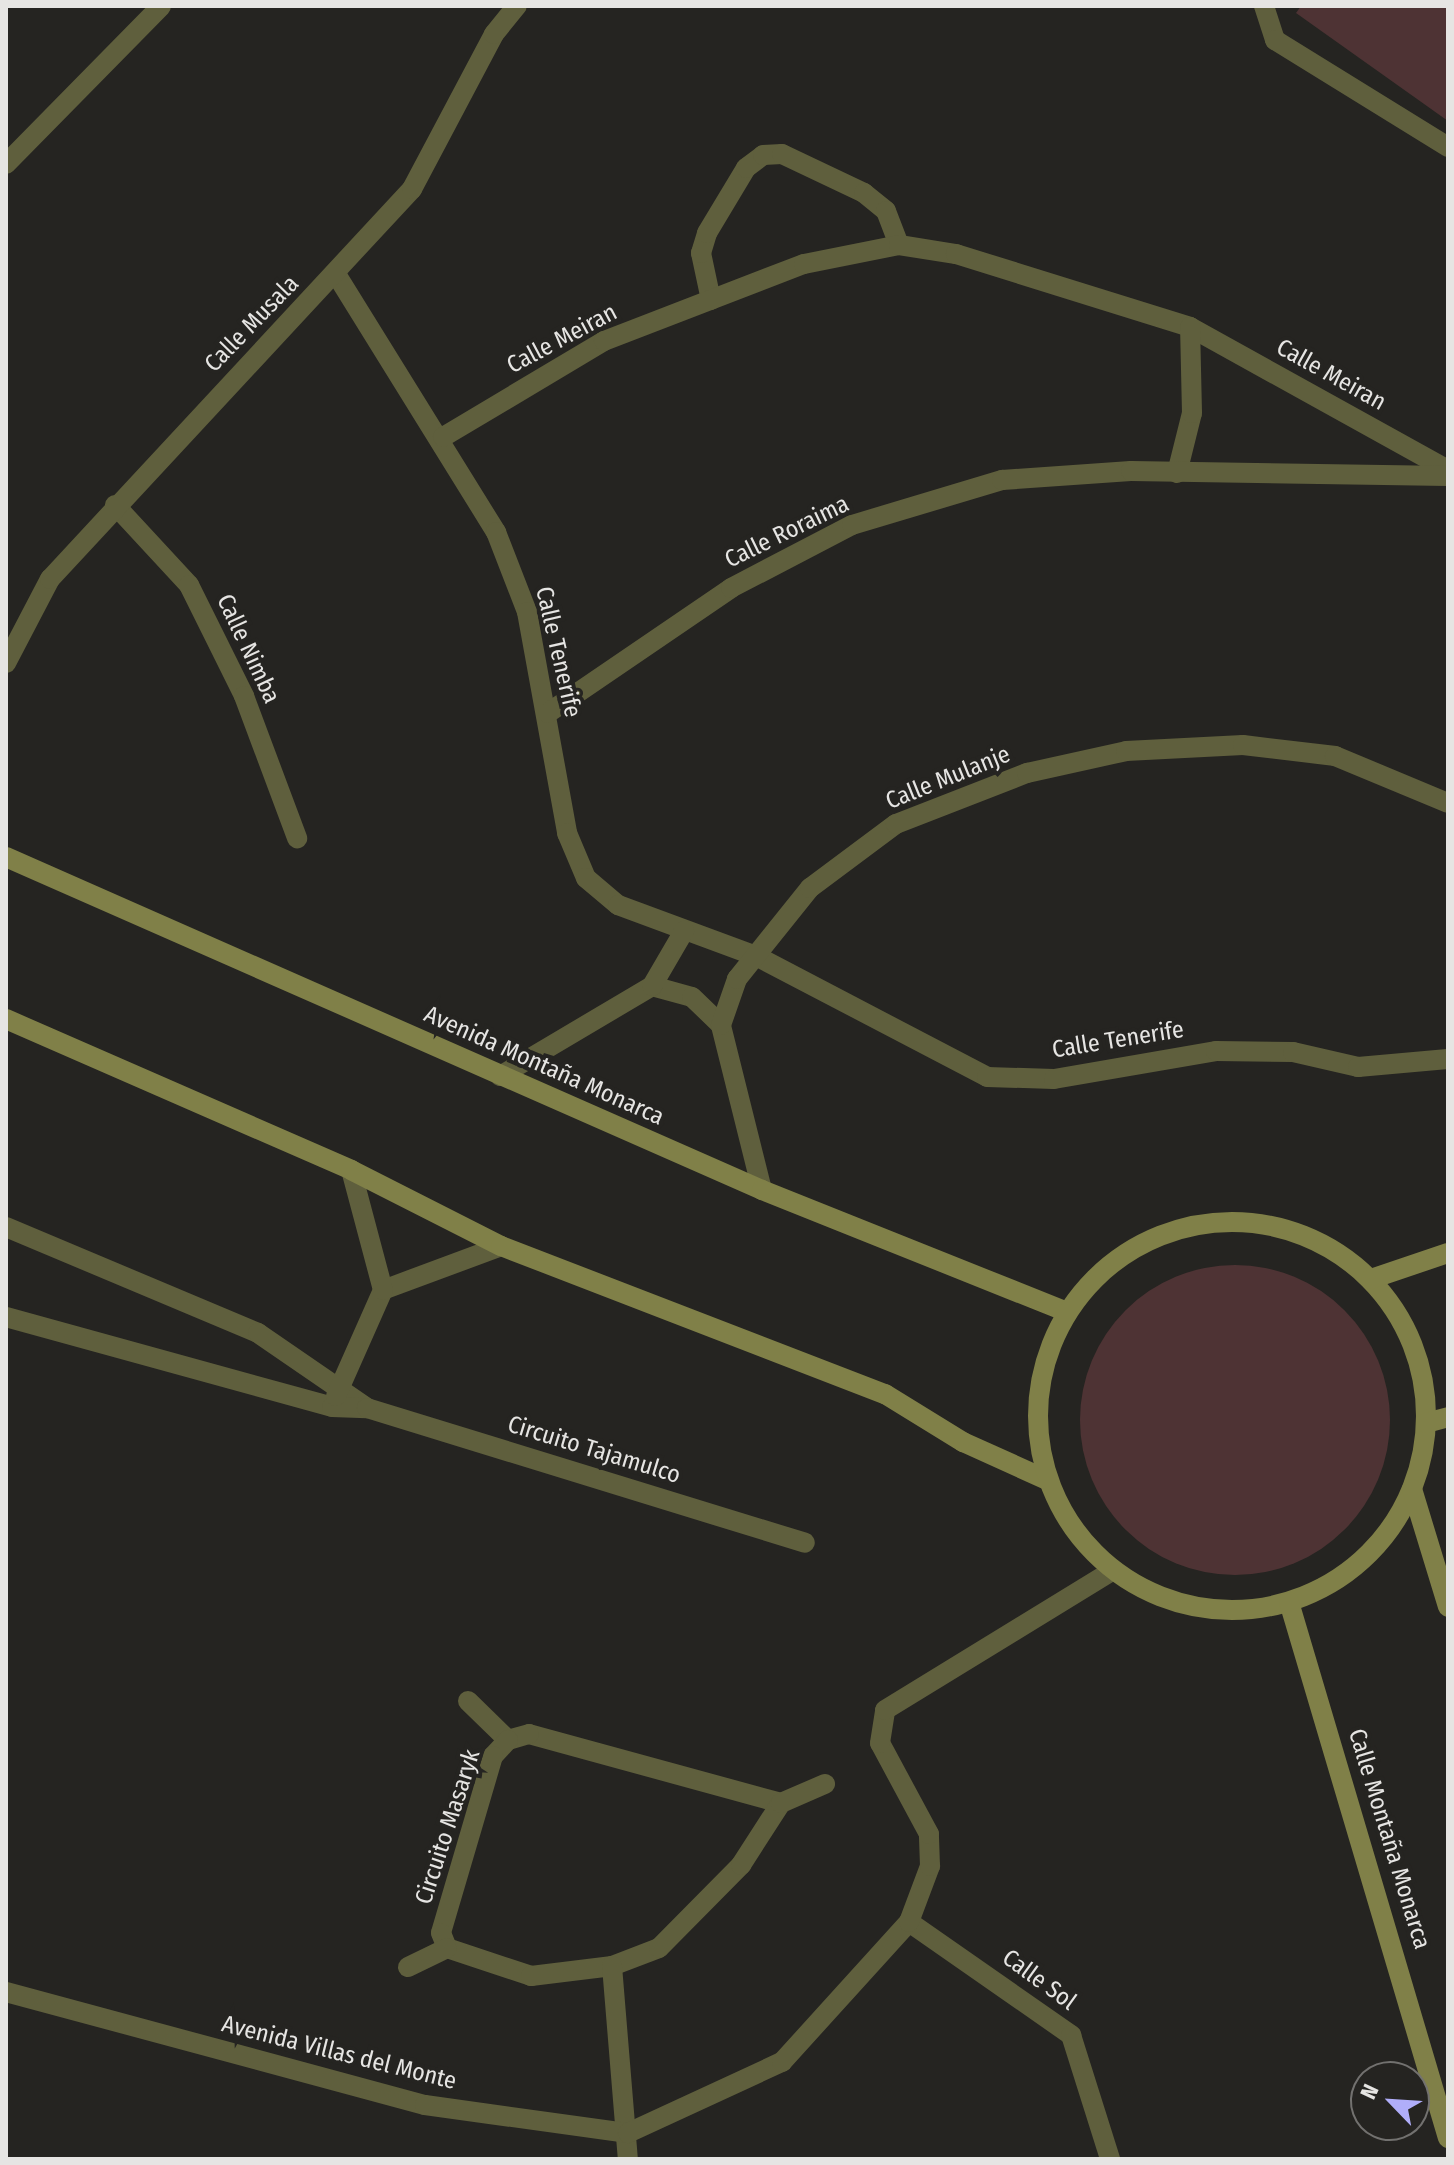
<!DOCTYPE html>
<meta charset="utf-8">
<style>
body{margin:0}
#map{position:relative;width:1454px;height:2165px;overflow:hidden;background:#252421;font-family:"Fira Sans Condensed",sans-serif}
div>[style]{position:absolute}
.green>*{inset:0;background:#4e3334}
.round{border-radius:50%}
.minor>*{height:20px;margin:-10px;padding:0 10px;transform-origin:10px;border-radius:10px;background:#5f5f3d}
.tertiary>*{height:20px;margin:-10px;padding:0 10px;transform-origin:10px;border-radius:10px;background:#5f5f3d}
.secondary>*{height:20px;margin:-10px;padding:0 10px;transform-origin:10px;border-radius:10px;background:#808048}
.secondary>.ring{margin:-10px;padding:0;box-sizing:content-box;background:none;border:20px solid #808048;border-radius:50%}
span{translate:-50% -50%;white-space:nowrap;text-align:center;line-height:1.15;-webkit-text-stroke:8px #252421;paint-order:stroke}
.street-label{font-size:24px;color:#e6e5e3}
.frame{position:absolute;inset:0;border:8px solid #e6e5e3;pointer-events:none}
.north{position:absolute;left:1350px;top:2061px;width:80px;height:80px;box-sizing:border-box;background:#252421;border:2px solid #72716f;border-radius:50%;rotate:295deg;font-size:22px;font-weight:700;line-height:32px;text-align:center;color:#e6e5e3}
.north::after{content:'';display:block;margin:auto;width:28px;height:36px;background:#b0aefa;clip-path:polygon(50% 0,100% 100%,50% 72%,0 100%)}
</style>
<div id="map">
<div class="green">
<div style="clip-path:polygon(1301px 6px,1448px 6px,1448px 121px,1296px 13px)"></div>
<div class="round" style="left:1080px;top:1265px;width:310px;height:310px"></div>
</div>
<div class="minor">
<div style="left:1264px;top:6px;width:36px;rotate:72deg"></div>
<div style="left:1275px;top:40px;width:203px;rotate:31.7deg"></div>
<div style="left:6px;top:164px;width:221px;rotate:-45.5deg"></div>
<div style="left:336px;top:274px;width:304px;rotate:58.2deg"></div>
<div style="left:496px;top:532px;width:86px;rotate:68.8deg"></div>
<div style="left:527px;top:612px;width:225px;rotate:79.7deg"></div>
<div style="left:567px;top:833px;width:49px;rotate:67.1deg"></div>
<div style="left:586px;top:878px;width:42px;rotate:40.2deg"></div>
<div style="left:618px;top:905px;width:147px;rotate:20.3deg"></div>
<div style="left:756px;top:956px;width:261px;rotate:27.6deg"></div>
<div style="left:987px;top:1077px;width:67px;rotate:1.7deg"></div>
<div style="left:1054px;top:1079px;width:164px;rotate:-9.8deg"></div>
<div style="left:1216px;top:1051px;width:77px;rotate:0.7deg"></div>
<div style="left:1293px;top:1052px;width:67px;rotate:13deg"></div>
<div style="left:1358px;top:1067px;width:90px;rotate:-5.1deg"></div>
<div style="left:711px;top:300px;width:48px;rotate:-102deg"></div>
<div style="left:701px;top:253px;width:21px;rotate:-73deg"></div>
<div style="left:707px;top:233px;width:76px;rotate:-59deg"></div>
<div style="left:746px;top:168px;width:21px;rotate:-37deg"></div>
<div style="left:763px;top:155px;width:19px;rotate:-3deg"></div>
<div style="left:782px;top:154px;width:91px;rotate:25.4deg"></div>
<div style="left:864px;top:193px;width:28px;rotate:39deg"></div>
<div style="left:886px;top:211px;width:36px;rotate:69deg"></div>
<div style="left:443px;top:437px;width:187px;rotate:-30.8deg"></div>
<div style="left:604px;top:341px;width:214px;rotate:-21.1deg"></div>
<div style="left:804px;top:264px;width:97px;rotate:-11.3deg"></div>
<div style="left:899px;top:245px;width:58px;rotate:9deg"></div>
<div style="left:956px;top:254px;width:245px;rotate:17.3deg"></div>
<div style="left:1190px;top:327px;width:295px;rotate:29deg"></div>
<div style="left:1177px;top:473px;width:62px;rotate:-76deg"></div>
<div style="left:1192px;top:413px;width:86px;rotate:-91.3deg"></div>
<div style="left:115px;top:505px;width:109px;rotate:47.2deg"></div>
<div style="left:189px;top:585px;width:124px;rotate:63.6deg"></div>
<div style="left:244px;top:696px;width:152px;rotate:69.5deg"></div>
<div style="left:6px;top:663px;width:95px;rotate:-62.4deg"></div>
<div style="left:50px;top:579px;width:532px;rotate:-47.13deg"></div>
<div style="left:412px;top:189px;width:175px;rotate:-62.1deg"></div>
<div style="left:494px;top:34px;width:36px;rotate:-51deg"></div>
<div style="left:548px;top:713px;width:222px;rotate:-34.3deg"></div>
<div style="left:731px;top:588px;width:136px;rotate:-27.5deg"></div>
<div style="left:852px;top:525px;width:157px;rotate:-16.7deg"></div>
<div style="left:1002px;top:480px;width:129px;rotate:-4deg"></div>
<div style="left:1131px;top:471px;width:317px;rotate:0.9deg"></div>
<div style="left:652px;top:986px;width:41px;rotate:15.4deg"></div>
<div style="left:692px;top:997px;width:40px;rotate:44deg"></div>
<div style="left:500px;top:1076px;width:177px;rotate:-30.6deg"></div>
<div style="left:652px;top:986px;width:64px;rotate:-59.8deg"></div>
<div style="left:762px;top:1190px;width:170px;rotate:-104deg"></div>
<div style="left:721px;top:1025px;width:49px;rotate:-70.8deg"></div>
<div style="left:737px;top:979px;width:117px;rotate:-51.3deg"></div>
<div style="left:810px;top:888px;width:107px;rotate:-36.7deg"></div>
<div style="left:896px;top:824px;width:141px;rotate:-21.3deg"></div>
<div style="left:1027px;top:773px;width:101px;rotate:-12.5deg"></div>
<div style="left:1126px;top:751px;width:117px;rotate:-2.9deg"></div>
<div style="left:1243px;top:745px;width:93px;rotate:6.8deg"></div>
<div style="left:1335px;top:756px;width:122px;rotate:22.6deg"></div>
<div style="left:6px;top:1227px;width:273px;rotate:22.8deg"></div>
<div style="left:258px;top:1333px;width:132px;rotate:34.5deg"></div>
<div style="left:383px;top:1290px;width:126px;rotate:-20.4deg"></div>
<div style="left:6px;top:1317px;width:338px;rotate:15.4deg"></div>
<div style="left:332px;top:1407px;width:35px;rotate:2deg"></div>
<div style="left:367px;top:1408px;width:458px;rotate:17.1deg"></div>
<div style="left:336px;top:1396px;width:116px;rotate:-66.1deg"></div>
<div style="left:383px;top:1290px;width:124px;rotate:-104.9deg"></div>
<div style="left:468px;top:1701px;width:56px;rotate:44.3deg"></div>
<div style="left:781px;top:1803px;width:261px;rotate:-164.7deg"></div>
<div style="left:529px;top:1734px;width:22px;rotate:164deg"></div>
<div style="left:508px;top:1740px;width:22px;rotate:133deg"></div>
<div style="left:493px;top:1756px;width:184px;rotate:106.4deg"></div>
<div style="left:441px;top:1933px;width:16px;rotate:68deg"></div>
<div style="left:447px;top:1948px;width:89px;rotate:18.4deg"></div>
<div style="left:531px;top:1976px;width:82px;rotate:-7deg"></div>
<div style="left:612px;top:1966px;width:50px;rotate:-21deg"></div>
<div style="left:659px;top:1948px;width:117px;rotate:-45.3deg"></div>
<div style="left:741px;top:1865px;width:74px;rotate:-57.2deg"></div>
<div style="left:781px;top:1803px;width:48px;rotate:-23.4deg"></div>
<div style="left:909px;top:1922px;width:198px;rotate:34.9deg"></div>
<div style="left:1071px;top:2035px;width:130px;rotate:72.5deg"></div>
<div style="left:612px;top:1966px;width:194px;rotate:85.3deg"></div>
<div style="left:408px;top:1967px;width:43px;rotate:-26deg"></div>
</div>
<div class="tertiary">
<div style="left:6px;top:1992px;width:434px;rotate:15.1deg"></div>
<div style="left:425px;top:2105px;width:205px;rotate:7.9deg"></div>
<div style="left:628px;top:2133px;width:170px;rotate:-24.8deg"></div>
<div style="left:782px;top:2062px;width:189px;rotate:-47.8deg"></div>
<div style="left:909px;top:1922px;width:60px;rotate:-69.4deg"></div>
<div style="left:930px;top:1866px;width:32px;rotate:-92deg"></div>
<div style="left:929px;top:1834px;width:103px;rotate:-118.3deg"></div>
<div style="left:880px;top:1743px;width:33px;rotate:-81deg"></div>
<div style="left:885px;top:1710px;width:266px;rotate:-31.5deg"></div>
</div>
<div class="secondary">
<div style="left:6px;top:857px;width:826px;rotate:23.77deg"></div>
<div style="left:762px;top:1190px;width:328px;rotate:21.8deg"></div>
<div style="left:6px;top:1019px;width:377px;rotate:23.6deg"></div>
<div style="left:351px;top:1170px;width:168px;rotate:26.9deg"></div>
<div style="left:501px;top:1246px;width:412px;rotate:21.1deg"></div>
<div style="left:885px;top:1394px;width:92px;rotate:31.6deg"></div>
<div style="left:963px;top:1442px;width:92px;rotate:24.3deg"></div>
<div class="ring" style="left:1038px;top:1222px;width:368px;height:368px"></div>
<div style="left:1371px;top:1279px;width:81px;rotate:-18.7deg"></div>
<div style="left:1426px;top:1423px;width:23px;rotate:-15deg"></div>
<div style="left:1412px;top:1489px;width:123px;rotate:73deg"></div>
<div style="left:1289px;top:1602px;width:559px;rotate:73.48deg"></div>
</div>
<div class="street-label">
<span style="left:252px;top:324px;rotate:-46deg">Calle Musala</span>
<span style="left:562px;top:339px;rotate:-28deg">Calle Meiran</span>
<span style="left:1331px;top:375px;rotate:29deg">Calle Meiran</span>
<span style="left:787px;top:532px;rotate:-26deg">Calle Roraima</span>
<span style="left:248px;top:649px;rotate:65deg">Calle Nimba</span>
<span style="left:558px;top:652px;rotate:77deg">Calle Tenerife</span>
<span style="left:948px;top:778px;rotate:-22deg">Calle Mulanje</span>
<span style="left:1118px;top:1040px;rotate:-9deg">Calle Tenerife</span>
<span style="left:544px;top:1066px;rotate:24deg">Avenida Montaña Monarca</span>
<span style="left:594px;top:1450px;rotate:17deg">Circuito Tajamulco</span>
<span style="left:448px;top:1827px;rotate:-72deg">Circuito Masaryk</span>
<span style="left:1389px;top:1839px;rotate:73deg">Calle Montaña Monarca</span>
<span style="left:1039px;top:1980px;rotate:36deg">Calle Sol</span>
<span style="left:339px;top:2053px;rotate:14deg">Avenida Villas del Monte</span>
</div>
<div class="frame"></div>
<div class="north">N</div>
</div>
